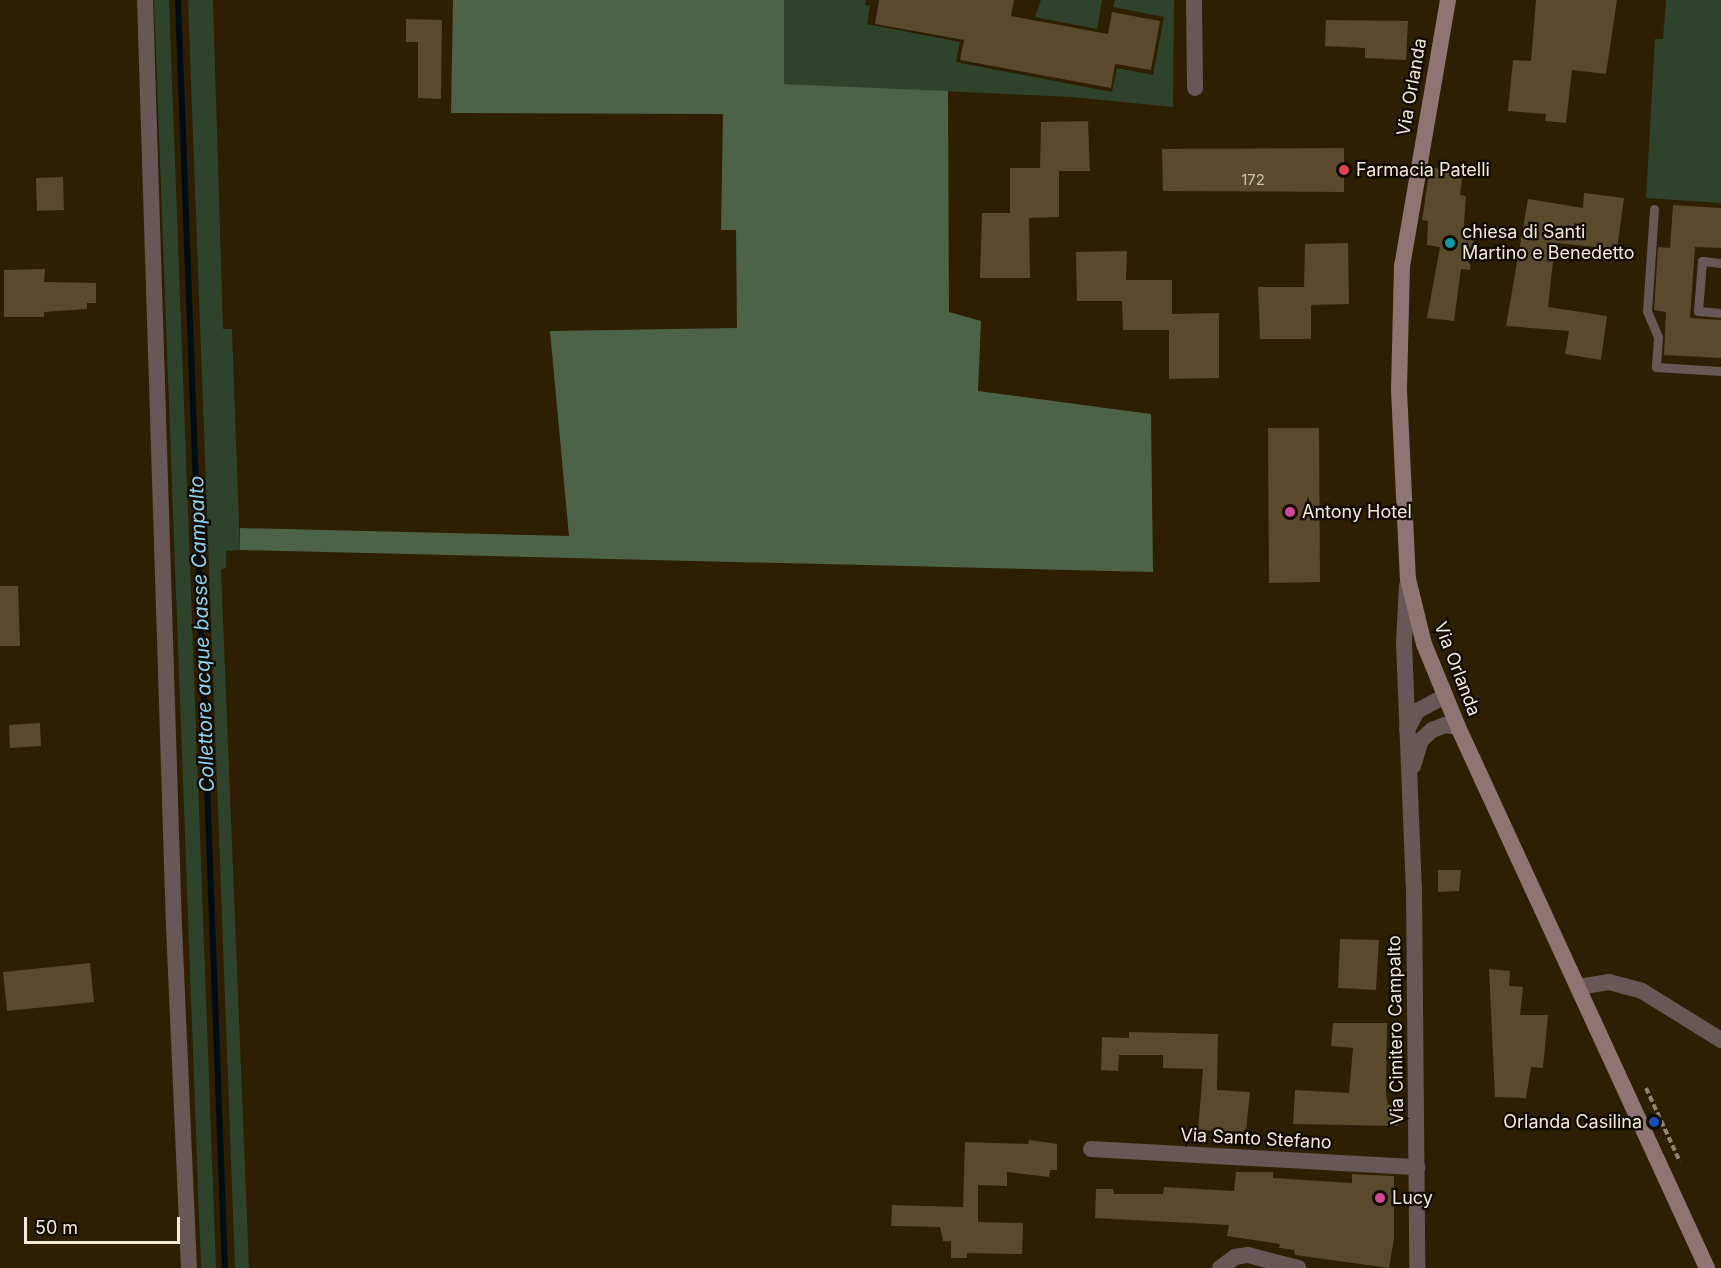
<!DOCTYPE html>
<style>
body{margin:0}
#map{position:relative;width:1721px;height:1268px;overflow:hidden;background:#2e1f02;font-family:Inter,sans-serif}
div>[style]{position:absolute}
.green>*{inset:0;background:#2f422b}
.forest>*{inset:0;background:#4c6347}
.stream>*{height:6px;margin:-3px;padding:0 3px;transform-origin:3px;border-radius:3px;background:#000c14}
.building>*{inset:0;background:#5a492c}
.path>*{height:4px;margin-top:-2px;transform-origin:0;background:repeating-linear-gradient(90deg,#928670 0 6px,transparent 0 9px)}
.service>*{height:9px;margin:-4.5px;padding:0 4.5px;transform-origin:4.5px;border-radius:4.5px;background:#675756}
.minor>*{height:16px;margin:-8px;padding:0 8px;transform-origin:8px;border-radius:8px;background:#675756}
.secondary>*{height:16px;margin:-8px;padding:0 8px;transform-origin:8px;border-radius:8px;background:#8e7473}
.dots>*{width:16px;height:16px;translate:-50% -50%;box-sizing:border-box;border:3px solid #110b02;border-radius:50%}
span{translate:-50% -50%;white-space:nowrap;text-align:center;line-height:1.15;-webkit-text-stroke:4.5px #110b02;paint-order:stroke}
.number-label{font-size:15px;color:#cec2ae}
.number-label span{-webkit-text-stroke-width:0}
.street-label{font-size:18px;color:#f4eada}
.poi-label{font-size:18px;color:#f4eada}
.left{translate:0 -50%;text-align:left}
.right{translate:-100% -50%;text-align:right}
.water-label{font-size:20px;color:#8ed3f1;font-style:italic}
.scale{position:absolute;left:24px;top:1217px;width:156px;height:27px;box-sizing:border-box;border:3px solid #f4eada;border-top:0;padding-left:8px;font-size:18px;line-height:21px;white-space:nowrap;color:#f4eada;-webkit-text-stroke:4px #110b02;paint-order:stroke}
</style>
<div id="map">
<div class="green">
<div style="clip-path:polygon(154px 0,169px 0,216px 1268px,201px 1268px)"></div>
<div style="clip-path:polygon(188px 0,213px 0,223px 329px,232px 329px,240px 550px,226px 551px,226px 568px,221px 569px,249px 1268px,235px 1268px)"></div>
<div style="clip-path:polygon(784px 0,866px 0,865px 5px,870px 6px,867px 24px,960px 42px,956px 62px,1112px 92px,1117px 68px,1153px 75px,1164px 17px,1113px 7px,1115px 0,1174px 0,1173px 107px,1072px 97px,784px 84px)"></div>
<div style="clip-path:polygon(1041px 0,1102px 0,1097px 29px,1035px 17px)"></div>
<div style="clip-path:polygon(1666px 0,1721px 0,1721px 203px,1646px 198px,1655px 39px,1663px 39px)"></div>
</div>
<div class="forest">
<div style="clip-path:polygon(453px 0,784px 0,784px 84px,948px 91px,949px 312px,981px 321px,978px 391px,1151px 414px,1153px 572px,240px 550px,240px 528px,569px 536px,550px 331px,737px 328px,736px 230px,721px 230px,723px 114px,451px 113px)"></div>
</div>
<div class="stream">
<div style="left:178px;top:0;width:1269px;rotate:87.88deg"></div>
</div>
<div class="building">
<div style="clip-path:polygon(879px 0,1014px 0,1011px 16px,1108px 34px,1112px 12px,1160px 21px,1151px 70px,1115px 64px,1111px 88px,960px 60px,964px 40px,875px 24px)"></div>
<div style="clip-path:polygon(1536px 0,1617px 0,1606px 74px,1572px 70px,1566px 123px,1545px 121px,1546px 114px,1508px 111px,1513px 60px,1531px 61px)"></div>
<div style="clip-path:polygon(406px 19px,442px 20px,441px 99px,418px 98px,418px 42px,406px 42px)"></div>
<div style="clip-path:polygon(1326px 20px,1408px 21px,1406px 60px,1365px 58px,1365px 48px,1325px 46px)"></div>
<div style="clip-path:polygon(1088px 121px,1090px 171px,1059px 171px,1059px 217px,1029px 218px,1030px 278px,980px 278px,982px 213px,1010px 213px,1010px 168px,1040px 168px,1041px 122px)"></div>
<div style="clip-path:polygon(1344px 148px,1344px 192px,1163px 191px,1162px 149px)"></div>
<div style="clip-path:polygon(1430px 167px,1463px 173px,1460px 195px,1466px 196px,1463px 239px,1474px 240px,1470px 270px,1461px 269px,1454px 321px,1427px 318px,1440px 247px,1427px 245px,1428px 221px,1422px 220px)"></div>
<div style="clip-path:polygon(63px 177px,64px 210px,37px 211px,36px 178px)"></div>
<div style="clip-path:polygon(1584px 193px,1624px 198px,1617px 249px,1555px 243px,1548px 307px,1607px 316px,1601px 360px,1565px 354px,1569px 331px,1506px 326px,1528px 199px,1583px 208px)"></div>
<div style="clip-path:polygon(1673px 205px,1721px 208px,1721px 248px,1695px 247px,1690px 318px,1721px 320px,1721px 358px,1664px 355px,1666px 312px,1654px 310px,1658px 247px,1670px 248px)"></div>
<div style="clip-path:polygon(1348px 243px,1349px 304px,1311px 305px,1311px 339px,1260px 339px,1258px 287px,1304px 287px,1305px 244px)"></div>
<div style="clip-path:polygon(1127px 251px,1126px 280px,1172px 280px,1172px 314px,1219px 313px,1219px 378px,1169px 379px,1169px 330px,1123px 330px,1122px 301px,1077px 301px,1076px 252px)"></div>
<div style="clip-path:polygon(45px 269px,44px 282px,96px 283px,96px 303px,87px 303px,87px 309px,44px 312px,44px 317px,4px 317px,4px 270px)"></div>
<div style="clip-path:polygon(1268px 428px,1319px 428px,1320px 582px,1269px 583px)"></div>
<div style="clip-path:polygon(0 586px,18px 586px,20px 646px,0 646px)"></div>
<div style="clip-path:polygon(40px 723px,41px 746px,10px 748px,9px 725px)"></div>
<div style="clip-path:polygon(1438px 870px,1461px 870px,1459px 891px,1438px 892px)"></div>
<div style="clip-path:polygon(1340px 939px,1379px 940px,1376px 990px,1338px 988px)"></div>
<div style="clip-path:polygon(90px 963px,94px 1002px,7px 1011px,3px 972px)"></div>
<div style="clip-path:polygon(1489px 969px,1510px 971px,1509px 986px,1523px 987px,1520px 1015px,1548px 1015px,1543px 1068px,1531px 1067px,1526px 1098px,1495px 1097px)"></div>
<div style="clip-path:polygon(1333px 1023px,1387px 1023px,1386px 1094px,1388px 1105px,1399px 1105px,1398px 1126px,1293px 1124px,1295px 1090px,1349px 1093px,1353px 1048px,1331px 1046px)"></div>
<div style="clip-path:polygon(1129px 1032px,1218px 1034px,1217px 1090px,1250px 1092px,1246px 1132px,1198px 1130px,1203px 1069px,1163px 1068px,1163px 1055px,1119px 1055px,1118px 1071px,1101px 1070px,1102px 1037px,1129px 1038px)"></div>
<div style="clip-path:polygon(1029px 1140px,1057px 1144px,1057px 1170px,1050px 1170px,1049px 1177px,1007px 1172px,1007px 1186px,978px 1185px,978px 1222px,1023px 1223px,1022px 1254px,967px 1253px,967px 1258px,951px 1258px,951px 1241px,943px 1241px,940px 1227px,891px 1226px,892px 1205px,963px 1207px,965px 1142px,1028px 1144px)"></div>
<div style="clip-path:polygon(1236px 1172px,1273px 1172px,1273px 1178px,1352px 1183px,1352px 1174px,1394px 1176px,1394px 1238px,1389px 1268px,1295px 1255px,1294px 1250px,1279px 1248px,1280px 1244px,1227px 1236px,1229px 1225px,1095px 1218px,1096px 1189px,1113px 1189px,1114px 1194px,1163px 1194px,1164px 1187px,1234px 1191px)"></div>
</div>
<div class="path">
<div style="left:1646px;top:1088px;width:81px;rotate:65.3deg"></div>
</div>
<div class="service">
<div style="left:1654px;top:209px;width:102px;rotate:93.9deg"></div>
<div style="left:1647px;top:311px;width:28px;rotate:67deg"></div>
<div style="left:1658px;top:337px;width:30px;rotate:94deg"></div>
<div style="left:1656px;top:367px;width:65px;rotate:3.5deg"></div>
<div style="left:1721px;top:263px;width:19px;rotate:-174deg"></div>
<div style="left:1702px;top:261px;width:50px;rotate:94.6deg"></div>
<div style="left:1698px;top:311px;width:23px;rotate:5deg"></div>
</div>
<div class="minor">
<div style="left:145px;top:0;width:926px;rotate:88.21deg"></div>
<div style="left:174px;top:926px;width:342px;rotate:87.5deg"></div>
<div style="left:1194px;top:0;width:88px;rotate:89.3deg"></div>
<div style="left:1407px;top:585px;width:58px;rotate:93deg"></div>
<div style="left:1404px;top:643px;width:244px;rotate:87.7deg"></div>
<div style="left:1414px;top:887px;width:381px;rotate:89.5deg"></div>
<div style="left:1407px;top:730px;width:21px;rotate:-62deg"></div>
<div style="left:1417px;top:711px;width:32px;rotate:-28deg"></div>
<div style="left:1413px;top:766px;width:27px;rotate:-73deg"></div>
<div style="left:1421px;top:740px;width:15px;rotate:-42deg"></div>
<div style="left:1432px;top:730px;width:14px;rotate:-21deg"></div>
<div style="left:1445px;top:725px;width:13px;rotate:9deg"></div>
<div style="left:1578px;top:987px;width:31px;rotate:-9deg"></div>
<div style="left:1609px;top:982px;width:34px;rotate:15deg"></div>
<div style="left:1642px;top:991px;width:93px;rotate:31.8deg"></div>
<div style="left:1091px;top:1149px;width:327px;rotate:3.2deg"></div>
<div style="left:1220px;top:1268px;width:19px;rotate:-36deg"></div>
<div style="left:1235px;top:1257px;width:13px;rotate:-9deg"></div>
<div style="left:1248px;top:1255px;width:52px;rotate:14.6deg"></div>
</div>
<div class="secondary">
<div style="left:1448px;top:0;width:270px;rotate:99.8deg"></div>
<div style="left:1402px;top:266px;width:124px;rotate:91.4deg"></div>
<div style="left:1399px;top:390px;width:189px;rotate:87.3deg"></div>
<div style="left:1408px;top:579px;width:67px;rotate:76.2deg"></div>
<div style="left:1424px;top:644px;width:90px;rotate:67.7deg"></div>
<div style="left:1458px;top:727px;width:596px;rotate:65.29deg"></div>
</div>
<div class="dots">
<div style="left:1344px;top:170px;background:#e0444e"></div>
<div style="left:1450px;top:243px;background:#0f9aa8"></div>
<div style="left:1290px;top:512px;background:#d1479c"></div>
<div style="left:1654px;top:1122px;background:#1a4fb4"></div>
<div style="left:1380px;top:1198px;background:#d1479c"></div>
</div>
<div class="number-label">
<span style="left:1253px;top:180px">172</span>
</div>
<div class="street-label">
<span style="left:1412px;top:87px;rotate:-80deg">Via Orlanda</span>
<span style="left:1457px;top:669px;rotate:69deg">Via Orlanda</span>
<span style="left:1396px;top:1030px;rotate:-91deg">Via Cimitero Campalto</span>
<span style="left:1256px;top:1139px;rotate:3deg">Via Santo Stefano</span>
</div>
<div class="poi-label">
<span class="left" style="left:1356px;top:170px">Farmacia Patelli</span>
<span class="left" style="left:1462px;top:243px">chiesa di Santi<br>Martino e Benedetto</span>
<span class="left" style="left:1302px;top:512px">Antony Hotel</span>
<span class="right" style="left:1642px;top:1122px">Orlanda Casilina</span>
<span class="left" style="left:1392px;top:1198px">Lucy</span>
</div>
<div class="water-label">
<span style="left:202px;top:634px;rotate:-92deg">Collettore acque basse Campalto</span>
</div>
<div class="scale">50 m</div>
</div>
